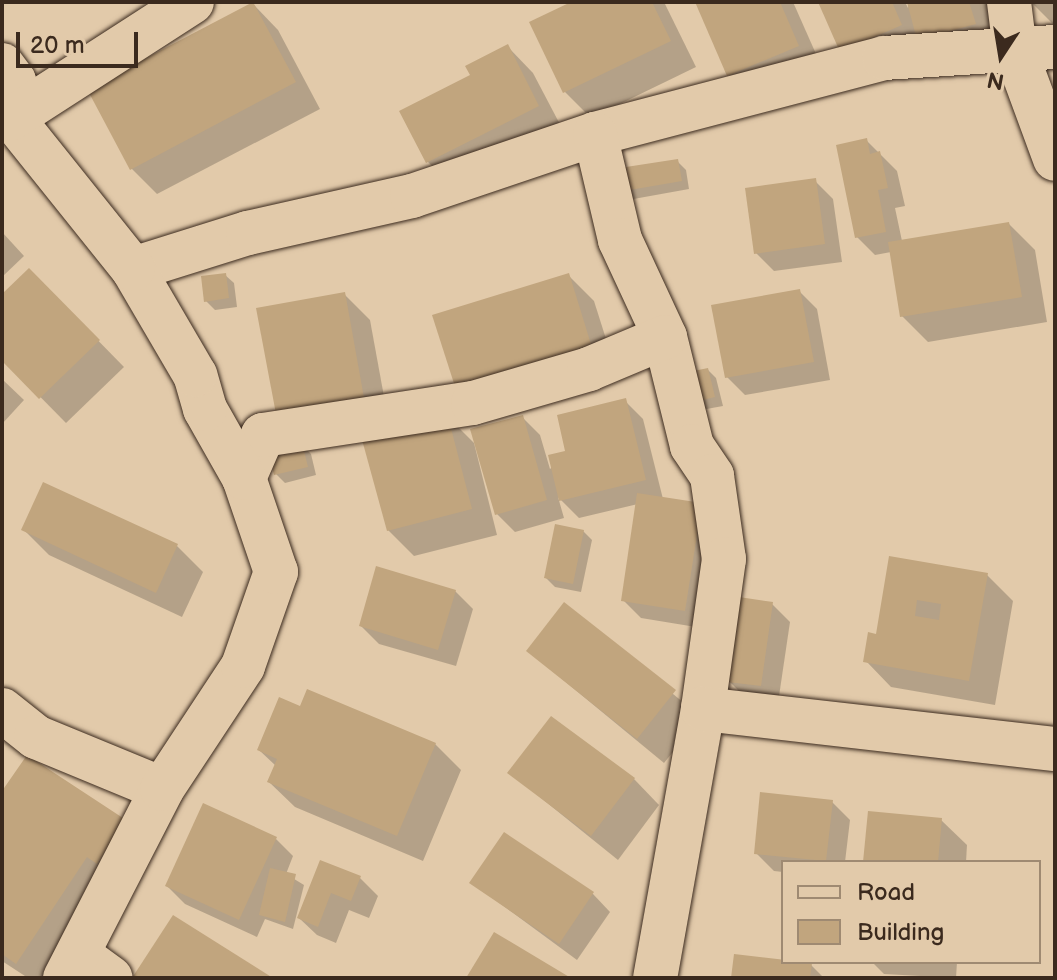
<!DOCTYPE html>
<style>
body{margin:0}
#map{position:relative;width:1057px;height:980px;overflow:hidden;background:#e2caaa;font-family:"Balsamiq Sans",sans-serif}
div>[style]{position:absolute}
.shadow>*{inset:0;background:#0003}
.building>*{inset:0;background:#c1a57e}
.roads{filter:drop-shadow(0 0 2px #3b2a1e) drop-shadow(0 0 2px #3b2a1e)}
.minor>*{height:44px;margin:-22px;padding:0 22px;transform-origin:22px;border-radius:22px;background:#e2caaa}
span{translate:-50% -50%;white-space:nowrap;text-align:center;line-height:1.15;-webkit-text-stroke:8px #e2caaa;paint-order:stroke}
.frame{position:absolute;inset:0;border:4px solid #3b2a1e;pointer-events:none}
.legend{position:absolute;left:781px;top:860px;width:260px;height:104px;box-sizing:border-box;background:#e2caaa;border:2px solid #9f8a72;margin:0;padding:10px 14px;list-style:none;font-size:24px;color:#3b2a1e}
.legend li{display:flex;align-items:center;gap:16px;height:40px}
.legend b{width:40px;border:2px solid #9f8a72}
.north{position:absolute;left:961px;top:16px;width:80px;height:80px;-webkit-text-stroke:6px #e2caaa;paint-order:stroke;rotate:192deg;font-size:22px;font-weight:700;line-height:32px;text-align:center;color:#3b2a1e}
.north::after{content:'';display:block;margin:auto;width:28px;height:36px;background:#3b2a1e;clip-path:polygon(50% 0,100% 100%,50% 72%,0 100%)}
.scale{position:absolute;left:16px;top:32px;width:122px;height:36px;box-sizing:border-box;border:4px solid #3b2a1e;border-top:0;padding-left:10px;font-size:24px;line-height:28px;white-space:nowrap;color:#3b2a1e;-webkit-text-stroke:6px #e2caaa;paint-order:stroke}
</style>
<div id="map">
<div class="shadow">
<div style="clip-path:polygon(576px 2px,664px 2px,696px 67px,591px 118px,565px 92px)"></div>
<div style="clip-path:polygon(697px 2px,793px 2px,824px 72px,755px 101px,729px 75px)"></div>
<div style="clip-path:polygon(821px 2px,905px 2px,908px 8px,909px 2px,987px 2px,1000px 50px,868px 77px)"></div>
<div style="clip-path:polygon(1055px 2px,1055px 26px,1033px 4px)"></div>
<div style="clip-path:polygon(253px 4px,278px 30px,320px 109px,157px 194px,131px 168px)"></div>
<div style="clip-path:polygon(508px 47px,533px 73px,564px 132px,453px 187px,427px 161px,473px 76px)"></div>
<div style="clip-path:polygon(866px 140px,897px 171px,905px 206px,895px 208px,902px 241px,1009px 224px,1035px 250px,1047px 322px,928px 342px,902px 316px,891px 252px,875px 255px,857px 237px)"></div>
<div style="clip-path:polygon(677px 161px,686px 170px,689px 189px,628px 200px,620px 191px)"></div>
<div style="clip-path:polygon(815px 181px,833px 199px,842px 262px,774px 271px,756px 253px)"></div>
<div style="clip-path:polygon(2px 232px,24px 256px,2px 277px)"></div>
<div style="clip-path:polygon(29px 270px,124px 367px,66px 423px,2px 358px,2px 297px)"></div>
<div style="clip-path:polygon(225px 275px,234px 283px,237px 307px,215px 310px,206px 301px)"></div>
<div style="clip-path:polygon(568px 275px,594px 301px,619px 380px,485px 421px)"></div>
<div style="clip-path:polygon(799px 291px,817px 309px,830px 380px,745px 395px,727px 377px)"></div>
<div style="clip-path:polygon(344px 294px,370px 320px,389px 424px,304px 438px)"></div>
<div style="clip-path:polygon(708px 370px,716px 378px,723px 406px,701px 410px)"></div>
<div style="clip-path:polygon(2px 379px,24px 400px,2px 424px)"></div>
<div style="clip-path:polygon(625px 401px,643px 419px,663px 499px,718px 523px,702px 628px,641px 618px,623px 600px,638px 504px,579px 518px,558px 497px,564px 518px,515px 532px,497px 514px,522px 417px,540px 435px,550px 469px)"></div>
<div style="clip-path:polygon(446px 415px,474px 443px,497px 535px,414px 556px,388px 530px)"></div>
<div style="clip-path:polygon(302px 445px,311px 454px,316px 475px,285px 483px,276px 474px)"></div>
<div style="clip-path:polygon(44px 484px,177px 546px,203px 572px,182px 617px,49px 555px,23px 529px)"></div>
<div style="clip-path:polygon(583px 531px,592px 540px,581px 592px,555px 587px,546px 578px)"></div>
<div style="clip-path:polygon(891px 558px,987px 575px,1013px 601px,995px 705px,891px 687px,866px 661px,877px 636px)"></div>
<div style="clip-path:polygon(455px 591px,473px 609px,456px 666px,379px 644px,361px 626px)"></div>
<div style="clip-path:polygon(772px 604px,790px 622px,778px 703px,747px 699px,729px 681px)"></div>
<div style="clip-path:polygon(565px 605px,701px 717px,664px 763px,528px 651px)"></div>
<div style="clip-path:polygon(301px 709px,435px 744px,461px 770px,423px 861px,295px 807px,269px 782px,276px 766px,259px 750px)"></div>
<div style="clip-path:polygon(510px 773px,634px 779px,659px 805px,618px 860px)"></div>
<div style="clip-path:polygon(2px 795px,125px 822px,49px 978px,28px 978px,2px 961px)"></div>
<div style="clip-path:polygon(832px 802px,850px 820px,845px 862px,783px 862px,783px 872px,774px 871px,756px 853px)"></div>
<div style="clip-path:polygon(941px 820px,967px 845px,966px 862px,865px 862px)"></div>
<div style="clip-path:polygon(276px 839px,293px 856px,286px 874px,304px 885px,293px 929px,265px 919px,257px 937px,185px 904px,167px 886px)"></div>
<div style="clip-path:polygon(321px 862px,360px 878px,378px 896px,369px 918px,349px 910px,336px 943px,317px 935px,299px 918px)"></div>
<div style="clip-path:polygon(471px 882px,593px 894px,610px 912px,577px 960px)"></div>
<div style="clip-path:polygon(872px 962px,957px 962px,956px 978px,884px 974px)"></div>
<div style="clip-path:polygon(811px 965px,824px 978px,733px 978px)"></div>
</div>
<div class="building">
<div style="clip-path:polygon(253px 2px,296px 82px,130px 170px,87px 89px)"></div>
<div style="clip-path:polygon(571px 2px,652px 2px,671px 41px,563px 93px,529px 22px)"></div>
<div style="clip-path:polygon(695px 2px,780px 2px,799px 46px,727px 76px)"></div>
<div style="clip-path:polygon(818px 2px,892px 2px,902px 25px,840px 52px)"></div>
<div style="clip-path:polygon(907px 2px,969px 2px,976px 24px,917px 40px)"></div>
<div style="clip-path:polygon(508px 44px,539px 106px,426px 163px,399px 111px,470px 75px,465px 66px)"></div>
<div style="clip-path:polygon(867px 138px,870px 154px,880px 151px,888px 188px,878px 190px,886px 232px,855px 238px,836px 145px)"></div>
<div style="clip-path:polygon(678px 159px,682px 181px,618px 192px,613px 169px)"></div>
<div style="clip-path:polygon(816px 178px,825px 244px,754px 254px,745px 188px)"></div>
<div style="clip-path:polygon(1009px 222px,1022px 297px,900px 317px,888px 242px)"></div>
<div style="clip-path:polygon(29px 268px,100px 340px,39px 399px,2px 361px,2px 294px)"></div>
<div style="clip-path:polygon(226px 273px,229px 298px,204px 302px,201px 276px)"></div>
<div style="clip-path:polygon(569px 273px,594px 354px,458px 396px,432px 315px)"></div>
<div style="clip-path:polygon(800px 289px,814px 362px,725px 378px,711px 305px)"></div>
<div style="clip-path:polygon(345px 292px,364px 398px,276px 414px,256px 308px)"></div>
<div style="clip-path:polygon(708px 368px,715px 397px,690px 403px,684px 373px)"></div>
<div style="clip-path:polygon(626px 398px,646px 480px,559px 501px,548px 455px,565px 451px,557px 415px)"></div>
<div style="clip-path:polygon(447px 413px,472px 509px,387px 531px,361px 436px)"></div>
<div style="clip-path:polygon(523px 415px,547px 500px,495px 515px,470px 429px)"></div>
<div style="clip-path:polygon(302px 443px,308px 467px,274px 475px,268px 451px)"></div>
<div style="clip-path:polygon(43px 482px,178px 544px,156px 593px,21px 530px)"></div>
<div style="clip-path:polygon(637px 493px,702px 503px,685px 611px,621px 601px)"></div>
<div style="clip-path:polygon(555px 524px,584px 530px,573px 584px,544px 578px)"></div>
<div style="clip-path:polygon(evenodd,889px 556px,988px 573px,969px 681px,863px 662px,868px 632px,876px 634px,889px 556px,917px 600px,941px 604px,939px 620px,915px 616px,917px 600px)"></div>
<div style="clip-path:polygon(376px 566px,456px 590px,438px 650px,359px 626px)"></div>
<div style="clip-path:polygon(739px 597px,773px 602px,761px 686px,727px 682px)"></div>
<div style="clip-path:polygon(564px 602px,676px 690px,637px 739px,526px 651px)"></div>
<div style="clip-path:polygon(307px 689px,436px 743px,397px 836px,267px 782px,277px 759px,257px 750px,279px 697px,300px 706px)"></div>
<div style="clip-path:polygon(551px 716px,635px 778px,591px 836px,507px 773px)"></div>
<div style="clip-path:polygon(27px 755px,126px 820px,97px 864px,87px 857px,16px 964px,2px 954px,2px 791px)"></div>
<div style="clip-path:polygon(760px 792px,833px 800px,826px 861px,754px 854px)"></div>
<div style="clip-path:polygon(203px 803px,277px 837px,239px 920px,165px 886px)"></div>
<div style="clip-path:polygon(868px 811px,942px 818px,938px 862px,863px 862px)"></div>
<div style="clip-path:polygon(504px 832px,594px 892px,559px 944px,469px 883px)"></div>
<div style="clip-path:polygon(320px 860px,361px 876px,351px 901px,331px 893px,318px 927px,297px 918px)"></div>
<div style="clip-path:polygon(270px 868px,296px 874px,285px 922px,259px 915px)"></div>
<div style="clip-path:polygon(173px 915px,273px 978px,132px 978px)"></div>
<div style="clip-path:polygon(494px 932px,571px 978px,466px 978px)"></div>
<div style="clip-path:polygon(734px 954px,812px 963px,810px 978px,731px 978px)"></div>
</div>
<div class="roads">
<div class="minor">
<div style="left:1009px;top:2px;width:48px;rotate:82.9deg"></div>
<div style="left:1015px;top:50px;width:116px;rotate:69.8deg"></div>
<div style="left:2px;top:65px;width:20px;rotate:53deg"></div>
<div style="left:14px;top:81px;width:37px;rotate:93deg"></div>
<div style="left:595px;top:134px;width:299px;rotate:-14.7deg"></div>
<div style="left:884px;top:58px;width:171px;rotate:-3.7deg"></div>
<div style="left:133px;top:269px;width:121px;rotate:-17.4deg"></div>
<div style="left:248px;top:233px;width:168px;rotate:-12.7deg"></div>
<div style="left:412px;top:196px;width:193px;rotate:-18.7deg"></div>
<div style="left:595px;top:134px;width:109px;rotate:76.7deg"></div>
<div style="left:620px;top:240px;width:107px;rotate:65.1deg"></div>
<div style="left:665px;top:337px;width:112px;rotate:76.1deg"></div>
<div style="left:692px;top:446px;width:36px;rotate:56deg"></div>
<div style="left:712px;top:476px;width:84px;rotate:81.8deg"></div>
<div style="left:724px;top:559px;width:151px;rotate:98deg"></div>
<div style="left:703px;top:709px;width:273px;rotate:100.1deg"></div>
<div style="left:244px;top:478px;width:47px;rotate:-66.2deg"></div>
<div style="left:263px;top:435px;width:212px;rotate:-8.7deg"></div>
<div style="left:473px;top:403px;width:121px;rotate:-16.3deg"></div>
<div style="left:589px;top:369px;width:82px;rotate:-22.8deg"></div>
<div style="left:703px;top:709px;width:354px;rotate:6.5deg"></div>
<div style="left:2px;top:710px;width:43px;rotate:38.5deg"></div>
<div style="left:36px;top:737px;width:136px;rotate:22.4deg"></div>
<div style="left:79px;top:955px;width:39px;rotate:36deg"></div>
<div style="left:65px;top:978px;width:212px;rotate:-62.8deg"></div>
<div style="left:162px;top:789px;width:147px;rotate:-56.6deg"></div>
<div style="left:243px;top:666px;width:100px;rotate:-70.7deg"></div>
<div style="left:276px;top:572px;width:99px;rotate:-108.8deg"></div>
<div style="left:244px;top:478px;width:79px;rotate:-119.5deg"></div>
<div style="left:205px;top:409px;width:35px;rotate:-106deg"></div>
<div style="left:195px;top:375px;width:123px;rotate:-120.3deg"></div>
<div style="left:133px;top:269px;width:193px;rotate:-128.7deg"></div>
<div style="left:12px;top:118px;width:214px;rotate:-32.8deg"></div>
</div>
</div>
<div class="frame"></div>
<ul class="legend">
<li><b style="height:10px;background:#e2caaa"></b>Road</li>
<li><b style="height:22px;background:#c1a57e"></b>Building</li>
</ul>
<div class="north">N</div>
<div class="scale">20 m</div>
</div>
